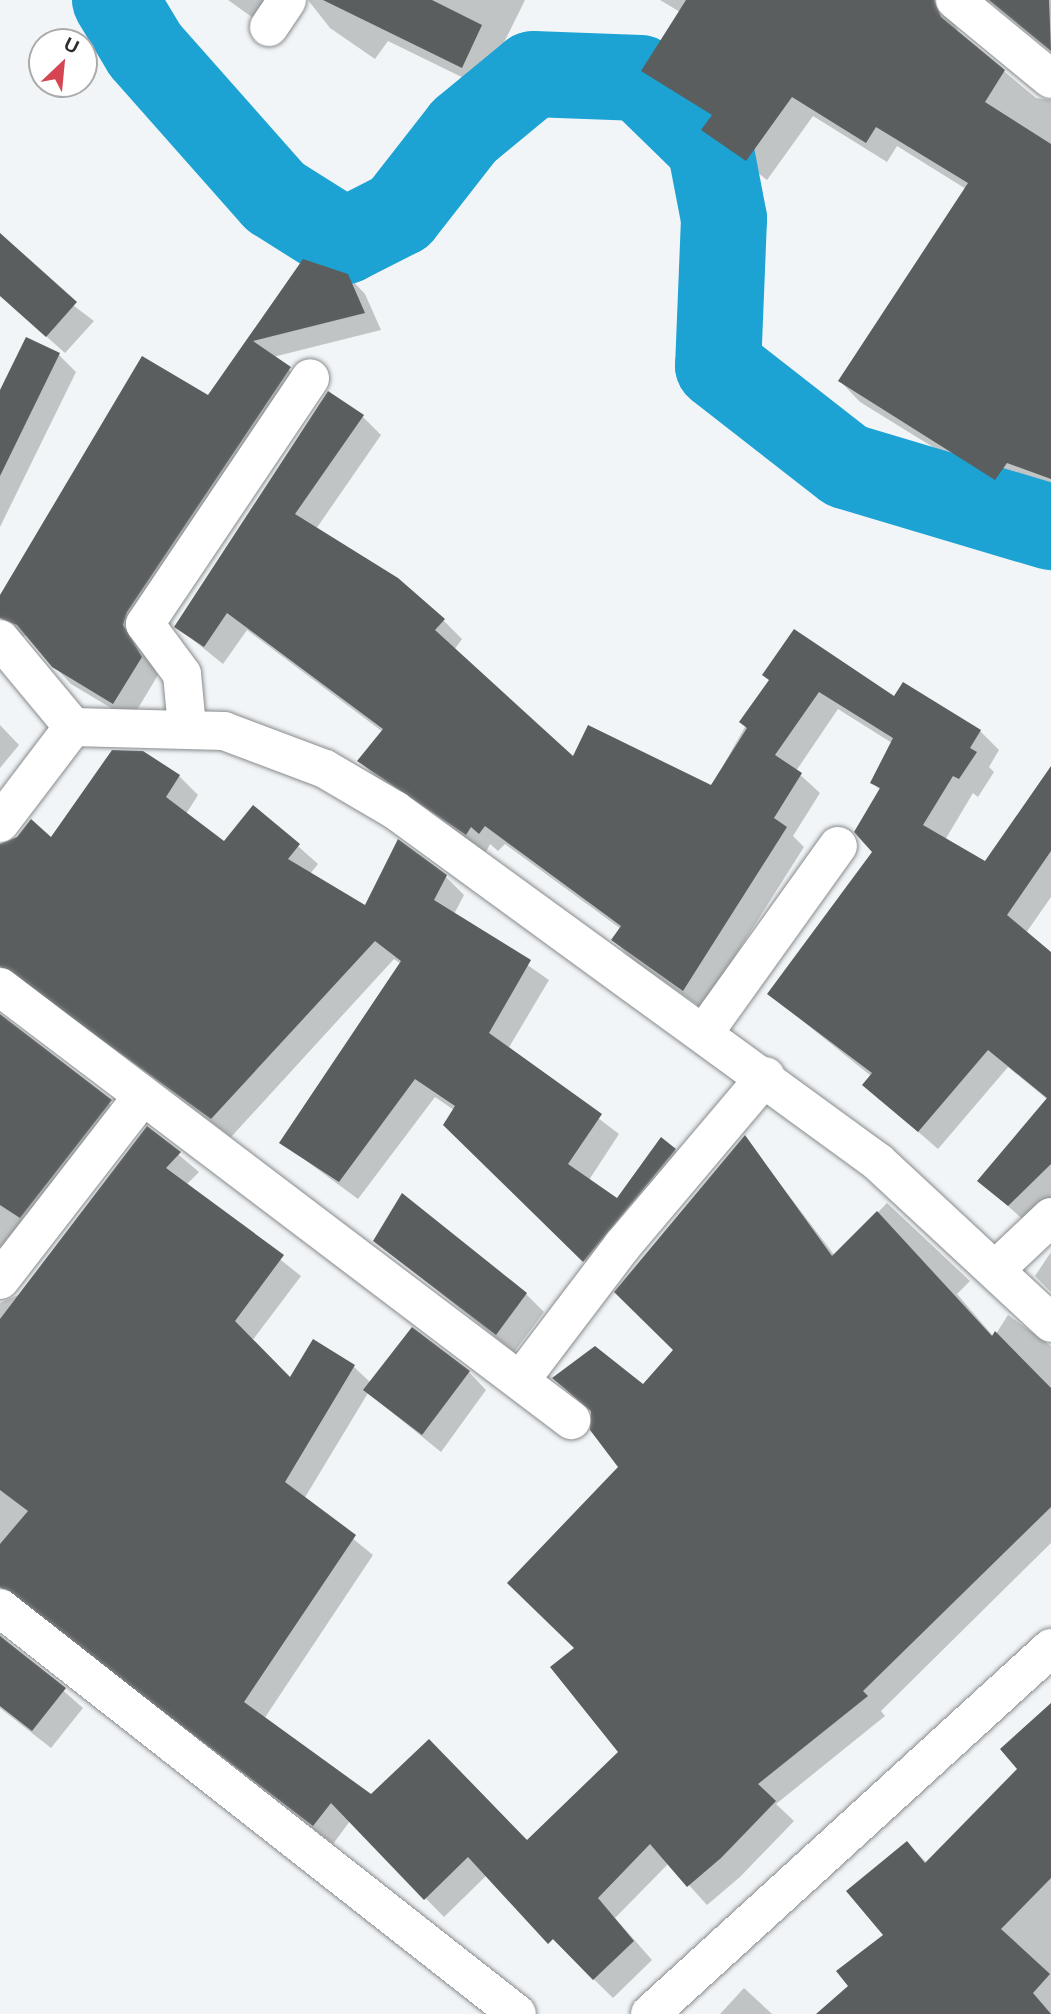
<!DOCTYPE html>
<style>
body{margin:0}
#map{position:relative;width:1051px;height:2014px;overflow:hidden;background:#f2f5f7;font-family:Helvetica,sans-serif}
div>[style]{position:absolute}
.shadow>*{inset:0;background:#0003}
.river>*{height:86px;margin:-43px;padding:0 43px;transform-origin:43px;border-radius:43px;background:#1ca3d3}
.building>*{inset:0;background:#5a5e5f}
.roads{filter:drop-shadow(0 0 2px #888b8d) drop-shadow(0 0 2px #888b8d)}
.minor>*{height:38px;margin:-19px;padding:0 19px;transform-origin:19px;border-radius:19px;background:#fff}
.major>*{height:38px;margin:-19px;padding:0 19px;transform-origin:19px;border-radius:19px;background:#fff}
span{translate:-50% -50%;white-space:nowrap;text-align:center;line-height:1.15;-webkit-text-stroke:7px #fff;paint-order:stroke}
.north{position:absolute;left:28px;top:28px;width:70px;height:70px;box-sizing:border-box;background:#fff;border:2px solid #ababab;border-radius:50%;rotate:26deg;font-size:19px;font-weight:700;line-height:28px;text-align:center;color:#2c2d2e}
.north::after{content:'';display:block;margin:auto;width:24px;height:32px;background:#d54552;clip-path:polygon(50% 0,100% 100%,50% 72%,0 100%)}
</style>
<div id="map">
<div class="shadow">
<div style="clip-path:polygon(228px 0,306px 0,290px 8px,273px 32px)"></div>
<div style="clip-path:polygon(308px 0,525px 0,482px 87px,388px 41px,375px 59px,330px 28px)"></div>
<div style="clip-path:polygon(660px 0,968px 0,953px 19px,959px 34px,1036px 98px,1051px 100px,1051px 491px,1028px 483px,1017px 499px,860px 402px,840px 381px,966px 189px,897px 146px,887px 162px,813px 116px,767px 180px,704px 130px,710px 120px,643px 71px,680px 12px)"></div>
<div style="clip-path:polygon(974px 0,1051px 0,1051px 52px,991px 3px)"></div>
<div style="clip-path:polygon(0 250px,94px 321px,65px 353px,0 295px)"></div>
<div style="clip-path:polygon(303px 261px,348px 276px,365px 294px,381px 330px,273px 357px,307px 385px,140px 644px,158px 675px,131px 720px,71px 684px,26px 636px,5px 635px,0 598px,209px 397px)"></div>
<div style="clip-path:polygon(59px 355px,76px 372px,0 527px,0 394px)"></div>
<div style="clip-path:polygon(362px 416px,381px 435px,316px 529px,443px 620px,462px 639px,454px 650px,574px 759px,711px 787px,771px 681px,895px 699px,980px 731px,999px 750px,989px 767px,994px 772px,978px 797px,973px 793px,945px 840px,985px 863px,1051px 769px,1051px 897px,1026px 933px,1051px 954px,1051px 1201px,1028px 1224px,980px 1181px,1048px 1100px,1008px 1067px,938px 1149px,864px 1085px,871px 1076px,769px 994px,874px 852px,880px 790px,872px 782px,892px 743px,838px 709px,796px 771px,820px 793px,793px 836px,804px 847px,702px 1008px,632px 959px,613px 940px,621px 929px,505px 844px,498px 851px,490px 844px,486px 852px,378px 779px,359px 761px,383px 732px,247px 630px,223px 664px,177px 627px)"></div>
<div style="clip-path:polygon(0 725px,19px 745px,0 768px)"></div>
<div style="clip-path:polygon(179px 776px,198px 795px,186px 814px,224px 844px,254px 807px,318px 864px,310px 874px,366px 908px,445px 876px,464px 895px,454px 914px,549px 980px,508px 1049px,619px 1134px,589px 1180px,617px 1200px,675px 1150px,693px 1169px,603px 1279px,445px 1125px,454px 1110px,435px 1097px,358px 1199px,282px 1143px,401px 964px,394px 959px,231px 1137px,34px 988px,0 997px,0 845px,10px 845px,31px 821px,52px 840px)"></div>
<div style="clip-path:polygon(0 1017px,130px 1120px,0 1288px)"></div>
<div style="clip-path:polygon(147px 1128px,199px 1172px,186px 1185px,301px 1276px,252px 1341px,291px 1380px,354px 1367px,371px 1383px,469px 1372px,486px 1390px,441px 1452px,368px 1393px,304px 1499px,373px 1555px,264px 1719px,371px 1796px,527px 1842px,621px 1752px,577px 1649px,621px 1467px,592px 1413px,555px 1379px,643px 1387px,675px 1350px,745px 1138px,835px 1256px,887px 1203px,970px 1281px,957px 1294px,994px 1337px,1008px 1315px,1051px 1346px,1051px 1543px,881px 1711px,885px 1716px,776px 1804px,794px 1821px,740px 1877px,707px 1905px,669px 1863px,615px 1918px,652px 1960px,613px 1998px,487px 1875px,444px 1917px,350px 1821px,333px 1844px,24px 1604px,0 1620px,0 1303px,18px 1295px)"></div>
<div style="clip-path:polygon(375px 1241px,526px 1294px,544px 1312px,514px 1352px)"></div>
<div style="clip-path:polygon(1051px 1252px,1051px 1292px,1035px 1276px)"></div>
<div style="clip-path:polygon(0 1635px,83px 1708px,51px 1748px,0 1708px)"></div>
<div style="clip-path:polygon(1051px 1705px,1051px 2014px,819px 2014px,850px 1986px,885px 1935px,907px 1843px,927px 1863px,1020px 1769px)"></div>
<div style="clip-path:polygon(744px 1988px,772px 2014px,720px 2014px)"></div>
</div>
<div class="river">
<div style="left:115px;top:0;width:58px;rotate:59deg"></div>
<div style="left:145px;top:50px;width:196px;rotate:48.5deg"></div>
<div style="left:275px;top:197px;width:83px;rotate:32.2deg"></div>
<div style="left:345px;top:241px;width:62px;rotate:-27deg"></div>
<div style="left:400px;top:213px;width:104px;rotate:-52deg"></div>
<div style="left:464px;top:131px;width:89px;rotate:-39.6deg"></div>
<div style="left:533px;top:74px;width:107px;rotate:2.1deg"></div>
<div style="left:640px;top:78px;width:98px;rotate:44.2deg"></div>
<div style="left:710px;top:146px;width:74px;rotate:79.1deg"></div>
<div style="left:724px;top:219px;width:147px;rotate:92.3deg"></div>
<div style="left:718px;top:366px;width:162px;rotate:38deg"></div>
<div style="left:846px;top:466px;width:214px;rotate:16.6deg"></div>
</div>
<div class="building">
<div style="clip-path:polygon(323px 0,432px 0,482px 25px,462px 68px)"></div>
<div style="clip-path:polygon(686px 0,934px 0,941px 17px,1005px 70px,985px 102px,1051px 144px,1051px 479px,1007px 463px,995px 480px,838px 381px,968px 183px,876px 127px,866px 143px,792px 97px,746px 161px,701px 130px,712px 115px,641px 71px)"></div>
<div style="clip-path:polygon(989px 0,1049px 0,1051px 51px)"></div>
<div style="clip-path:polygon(0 233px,77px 302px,46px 337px,0 296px)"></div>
<div style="clip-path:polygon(303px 259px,348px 274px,365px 313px,253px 341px,291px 367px,127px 612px,123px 625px,142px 657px,113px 704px,52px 667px,17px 625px,0 618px,0 595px,142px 356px,208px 395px)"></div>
<div style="clip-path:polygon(26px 337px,60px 353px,0 476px,0 390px)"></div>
<div style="clip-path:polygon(328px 391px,364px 415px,295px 514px,398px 578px,445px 619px,435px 630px,573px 756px,588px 725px,711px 785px,747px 728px,739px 722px,769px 680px,762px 675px,794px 629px,894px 696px,903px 682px,981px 730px,970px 748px,977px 752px,959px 779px,953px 776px,923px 825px,985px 861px,1051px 766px,1051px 851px,1007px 915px,1051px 952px,1051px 1164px,1008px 1206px,977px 1181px,1047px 1098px,988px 1050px,918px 1132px,862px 1085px,872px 1073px,767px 994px,872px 852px,854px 832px,880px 788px,870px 783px,893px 738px,819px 692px,775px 755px,802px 773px,774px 818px,787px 827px,683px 991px,611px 940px,621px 926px,485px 826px,479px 834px,471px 827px,466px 835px,357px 761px,383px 729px,227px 613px,204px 647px,174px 627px)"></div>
<div style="clip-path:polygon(112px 750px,143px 751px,180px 775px,166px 797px,224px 841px,253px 805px,300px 844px,288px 859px,365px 905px,398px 839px,447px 875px,434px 900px,531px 960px,489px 1033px,602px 1114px,568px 1164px,617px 1198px,661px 1137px,676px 1149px,583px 1262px,443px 1125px,455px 1106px,415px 1079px,339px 1182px,279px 1143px,401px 961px,375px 941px,211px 1119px,0 966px,0 844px,17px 837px,31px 819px,51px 837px)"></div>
<div style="clip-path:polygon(0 1014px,112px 1100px,20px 1218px,0 1205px)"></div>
<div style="clip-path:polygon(147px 1126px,181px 1152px,166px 1168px,284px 1255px,235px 1321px,290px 1377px,313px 1339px,355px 1365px,285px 1482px,356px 1535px,244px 1702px,371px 1794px,429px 1739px,527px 1840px,618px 1752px,550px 1667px,574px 1648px,507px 1583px,618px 1467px,590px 1430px,591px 1411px,552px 1378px,595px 1346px,643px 1384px,673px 1350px,614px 1292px,745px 1135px,832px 1256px,877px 1211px,992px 1336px,995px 1331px,1051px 1388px,1051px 1507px,863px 1691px,868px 1696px,758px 1784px,776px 1801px,721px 1858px,687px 1887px,650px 1844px,598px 1898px,634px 1941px,593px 1980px,553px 1939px,548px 1944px,468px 1857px,424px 1900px,331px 1803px,313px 1826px,0 1587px,0 1544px,28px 1511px,0 1490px,0 1319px)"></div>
<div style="clip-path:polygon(402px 1193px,527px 1293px,496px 1335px,373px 1241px)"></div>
<div style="clip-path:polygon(412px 1327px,470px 1371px,422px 1435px,363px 1390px)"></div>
<div style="clip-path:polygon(0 1636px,66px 1688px,32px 1731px,0 1706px)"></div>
<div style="clip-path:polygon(1051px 1703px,1051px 1878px,1001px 1929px,1050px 1974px,1033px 1993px,1051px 2014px,816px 2014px,848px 1986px,836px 1971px,883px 1935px,846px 1891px,907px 1841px,925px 1863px,1017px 1769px,1000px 1749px)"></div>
</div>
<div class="roads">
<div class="minor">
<div style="left:955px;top:0;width:124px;rotate:39.5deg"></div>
<div style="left:269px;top:27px;width:32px;rotate:-56deg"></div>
<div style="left:0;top:639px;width:114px;rotate:50.3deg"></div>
<div style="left:73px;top:727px;width:151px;rotate:1.5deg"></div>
<div style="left:224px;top:731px;width:108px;rotate:20.6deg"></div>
<div style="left:325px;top:769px;width:81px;rotate:30.4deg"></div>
<div style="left:395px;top:810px;width:598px;rotate:36.08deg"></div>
<div style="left:878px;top:1162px;width:236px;rotate:42.9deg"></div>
<div style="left:187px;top:727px;width:53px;rotate:-95.4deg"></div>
<div style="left:182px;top:674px;width:62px;rotate:-126.5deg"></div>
<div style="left:145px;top:624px;width:296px;rotate:-56.1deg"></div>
<div style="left:0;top:823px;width:121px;rotate:-52.8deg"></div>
<div style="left:0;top:987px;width:717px;rotate:37.17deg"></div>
<div style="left:704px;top:1033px;width:230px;rotate:-54.4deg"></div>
<div style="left:995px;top:1270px;width:77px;rotate:-43.4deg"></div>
<div style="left:0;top:1280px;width:230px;rotate:-52.2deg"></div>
<div style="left:522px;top:1378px;width:167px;rotate:-52.8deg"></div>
<div style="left:623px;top:1245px;width:221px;rotate:-49.8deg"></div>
<div style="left:0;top:1608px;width:657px;rotate:38.14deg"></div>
</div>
<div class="major">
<div style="left:650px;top:2014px;width:543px;rotate:-42.39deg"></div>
</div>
</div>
<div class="north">U</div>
</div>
